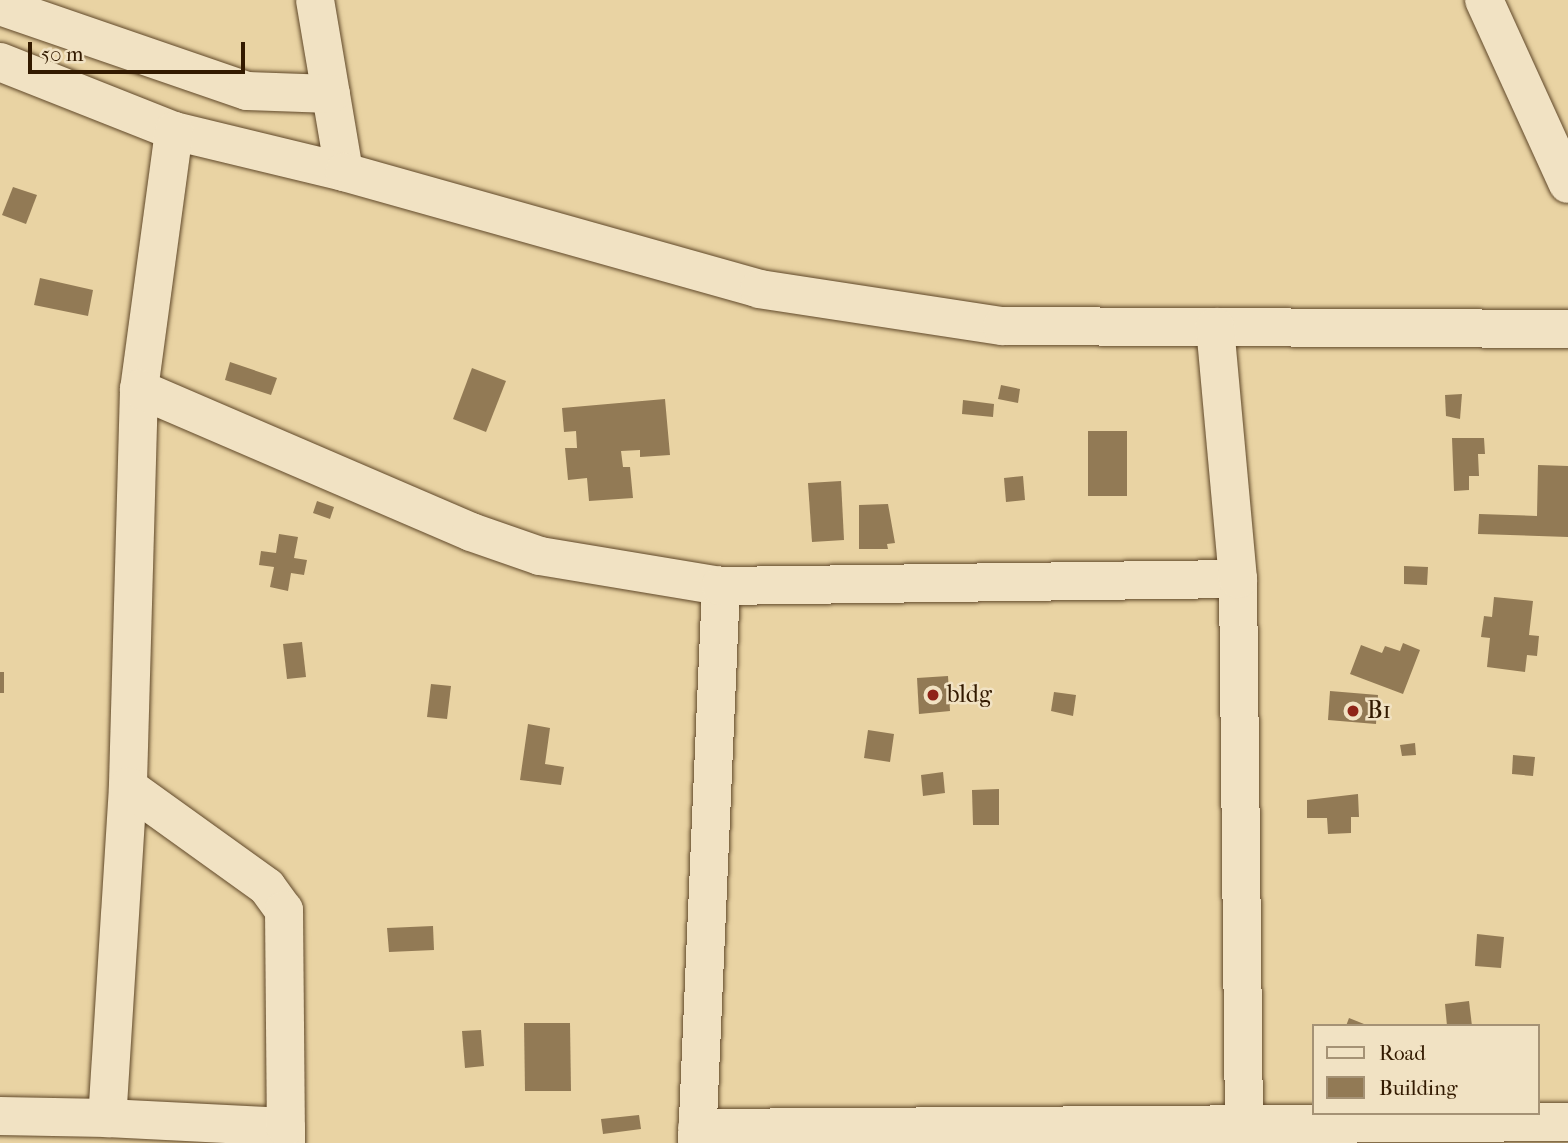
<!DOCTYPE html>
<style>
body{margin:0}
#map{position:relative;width:1568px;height:1143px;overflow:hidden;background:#e9d3a3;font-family:"IM FELL French Canon",serif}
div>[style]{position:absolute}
.building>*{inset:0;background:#927a55}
.roads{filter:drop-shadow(0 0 2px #604829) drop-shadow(0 0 2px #604829)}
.minor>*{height:38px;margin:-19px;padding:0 19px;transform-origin:19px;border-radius:19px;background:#f1e2c3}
.dots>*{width:19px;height:19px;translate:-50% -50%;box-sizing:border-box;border:4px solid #f1e2c3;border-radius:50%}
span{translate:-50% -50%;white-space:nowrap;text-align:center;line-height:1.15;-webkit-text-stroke:5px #f1e2c3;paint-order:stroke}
.poi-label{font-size:24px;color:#331a00}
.left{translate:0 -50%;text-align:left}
.legend{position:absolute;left:1312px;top:1024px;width:228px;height:91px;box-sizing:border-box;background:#f1e2c3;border:2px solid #a59275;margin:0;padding:9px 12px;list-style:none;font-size:21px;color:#331a00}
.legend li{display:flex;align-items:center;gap:14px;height:35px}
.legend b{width:35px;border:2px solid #a59275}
.scale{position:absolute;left:28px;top:42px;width:217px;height:32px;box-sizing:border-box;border:4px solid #331a00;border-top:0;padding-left:9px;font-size:21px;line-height:24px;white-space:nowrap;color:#331a00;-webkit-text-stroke:5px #f1e2c3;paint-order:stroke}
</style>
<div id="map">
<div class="building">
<div style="clip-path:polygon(13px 187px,37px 195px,26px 224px,2px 215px)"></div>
<div style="clip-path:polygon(40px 278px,93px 290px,88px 316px,34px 305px)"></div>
<div style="clip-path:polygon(230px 362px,277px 378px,271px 395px,225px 380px)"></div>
<div style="clip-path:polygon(472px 368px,506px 381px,486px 432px,453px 419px)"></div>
<div style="clip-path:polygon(1001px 385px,1020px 389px,1018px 403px,998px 399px)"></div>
<div style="clip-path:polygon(1462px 394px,1460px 419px,1446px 416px,1445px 395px)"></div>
<div style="clip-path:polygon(665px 399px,670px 455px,640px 457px,640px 450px,621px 451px,623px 467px,630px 467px,633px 498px,589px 501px,587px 478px,568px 480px,565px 448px,577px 448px,576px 431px,564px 432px,562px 408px)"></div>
<div style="clip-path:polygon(963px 400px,994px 404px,993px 417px,962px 414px)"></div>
<div style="clip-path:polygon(1088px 431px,1127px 431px,1127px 496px,1088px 496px)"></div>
<div style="clip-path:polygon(1452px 438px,1484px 438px,1485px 454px,1478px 454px,1479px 476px,1469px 476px,1469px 490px,1454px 491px)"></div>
<div style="clip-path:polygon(1538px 465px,1568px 466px,1568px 537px,1478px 534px,1479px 514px,1537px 516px)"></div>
<div style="clip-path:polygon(1023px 476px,1025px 500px,1006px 502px,1004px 478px)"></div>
<div style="clip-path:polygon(841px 481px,844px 540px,812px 542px,808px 483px)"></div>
<div style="clip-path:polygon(317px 501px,334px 507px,330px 519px,313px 513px)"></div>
<div style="clip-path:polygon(888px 504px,895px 543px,887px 544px,888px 549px,859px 549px,859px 505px)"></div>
<div style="clip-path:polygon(279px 534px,298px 537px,294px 558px,307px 560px,304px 575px,291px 573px,288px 591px,270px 587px,274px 567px,259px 565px,261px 551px,276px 553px)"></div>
<div style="clip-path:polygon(1404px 566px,1428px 567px,1427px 585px,1404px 584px)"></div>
<div style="clip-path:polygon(1494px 597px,1533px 601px,1529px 635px,1539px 636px,1537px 656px,1527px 655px,1525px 672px,1487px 667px,1490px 638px,1481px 637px,1484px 616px,1492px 617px)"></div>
<div style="clip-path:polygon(302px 642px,306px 677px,287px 679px,283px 644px)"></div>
<div style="clip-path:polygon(1403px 643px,1420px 650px,1403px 694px,1350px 674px,1361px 645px,1382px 653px,1385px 646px,1400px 651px)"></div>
<div style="clip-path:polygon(0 672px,4px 672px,4px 693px,0 693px)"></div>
<div style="clip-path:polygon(948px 676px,950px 711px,919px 714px,917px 678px)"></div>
<div style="clip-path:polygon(431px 684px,451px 686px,447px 719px,427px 717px)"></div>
<div style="clip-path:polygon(1330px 691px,1378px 695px,1376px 724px,1328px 720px)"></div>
<div style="clip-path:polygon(1054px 692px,1076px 695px,1073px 716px,1051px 711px)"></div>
<div style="clip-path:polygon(528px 724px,550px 728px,545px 764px,564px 767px,561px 785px,520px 780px)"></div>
<div style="clip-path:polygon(868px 730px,894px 734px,890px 762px,864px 758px)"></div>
<div style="clip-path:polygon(1415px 743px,1416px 755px,1402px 756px,1400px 745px)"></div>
<div style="clip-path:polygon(1513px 755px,1535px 757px,1533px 776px,1512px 774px)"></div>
<div style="clip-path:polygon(943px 772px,945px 793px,923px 796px,921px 775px)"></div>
<div style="clip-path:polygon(999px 789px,999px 825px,973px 825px,972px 790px)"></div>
<div style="clip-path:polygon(1358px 794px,1359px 817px,1351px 817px,1351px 833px,1328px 834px,1327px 818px,1307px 818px,1307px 800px)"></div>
<div style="clip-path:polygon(433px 926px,434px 950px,389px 952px,387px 928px)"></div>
<div style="clip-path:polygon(1477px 934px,1504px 937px,1501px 968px,1475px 966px)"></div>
<div style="clip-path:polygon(1469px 1001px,1472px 1026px,1447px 1026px,1445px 1004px)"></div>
<div style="clip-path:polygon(1349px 1018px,1369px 1026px,1346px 1026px)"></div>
<div style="clip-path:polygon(524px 1023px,570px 1023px,571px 1091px,525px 1091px)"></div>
<div style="clip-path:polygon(481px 1030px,484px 1066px,465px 1068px,462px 1031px)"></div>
<div style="clip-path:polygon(639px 1115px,641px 1129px,603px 1134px,601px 1119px)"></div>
</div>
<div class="roads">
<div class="minor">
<div style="left:315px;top:0;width:174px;rotate:80.4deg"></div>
<div style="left:1484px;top:0;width:202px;rotate:65.5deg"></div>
<div style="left:0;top:6px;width:261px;rotate:19deg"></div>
<div style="left:247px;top:91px;width:84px;rotate:2deg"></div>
<div style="left:0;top:62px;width:187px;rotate:21.6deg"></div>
<div style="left:174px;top:131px;width:175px;rotate:13.6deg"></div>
<div style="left:344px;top:172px;width:431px;rotate:15.7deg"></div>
<div style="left:759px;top:289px;width:246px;rotate:8.7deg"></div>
<div style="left:1002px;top:326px;width:566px;rotate:0.3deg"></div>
<div style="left:174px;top:131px;width:260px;rotate:97.7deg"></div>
<div style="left:139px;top:389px;width:398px;rotate:91.6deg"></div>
<div style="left:128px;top:787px;width:332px;rotate:93.6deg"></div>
<div style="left:107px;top:1118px;width:179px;rotate:2.9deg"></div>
<div style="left:286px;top:1127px;width:16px;rotate:90deg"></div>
<div style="left:139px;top:389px;width:361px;rotate:23.3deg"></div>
<div style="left:471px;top:532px;width:73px;rotate:19.2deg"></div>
<div style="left:540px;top:556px;width:183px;rotate:9.4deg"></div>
<div style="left:1238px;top:579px;width:546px;rotate:89.37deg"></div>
<div style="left:128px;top:787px;width:171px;rotate:35.7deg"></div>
<div style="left:267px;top:887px;width:29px;rotate:54deg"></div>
<div style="left:284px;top:910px;width:217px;rotate:89.5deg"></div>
<div style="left:0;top:1116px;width:107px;rotate:1.1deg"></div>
<div style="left:697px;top:1128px;width:871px;rotate:-0.39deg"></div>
<div style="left:697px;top:1143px;width:558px;rotate:-87.53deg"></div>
<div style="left:721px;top:586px;width:517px;rotate:-0.78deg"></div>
<div style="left:1238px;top:579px;width:253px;rotate:-95.2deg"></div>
</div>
</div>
<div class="dots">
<div style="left:933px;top:695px;background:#8f2418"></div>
<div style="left:1353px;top:711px;background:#8f2418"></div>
</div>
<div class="poi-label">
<span class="left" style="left:947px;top:695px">bldg</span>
<span class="left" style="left:1367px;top:711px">B1</span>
</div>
<ul class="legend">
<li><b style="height:9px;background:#f1e2c3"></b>Road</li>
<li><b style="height:19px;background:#927a55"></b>Building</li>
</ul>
<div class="scale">50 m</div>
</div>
